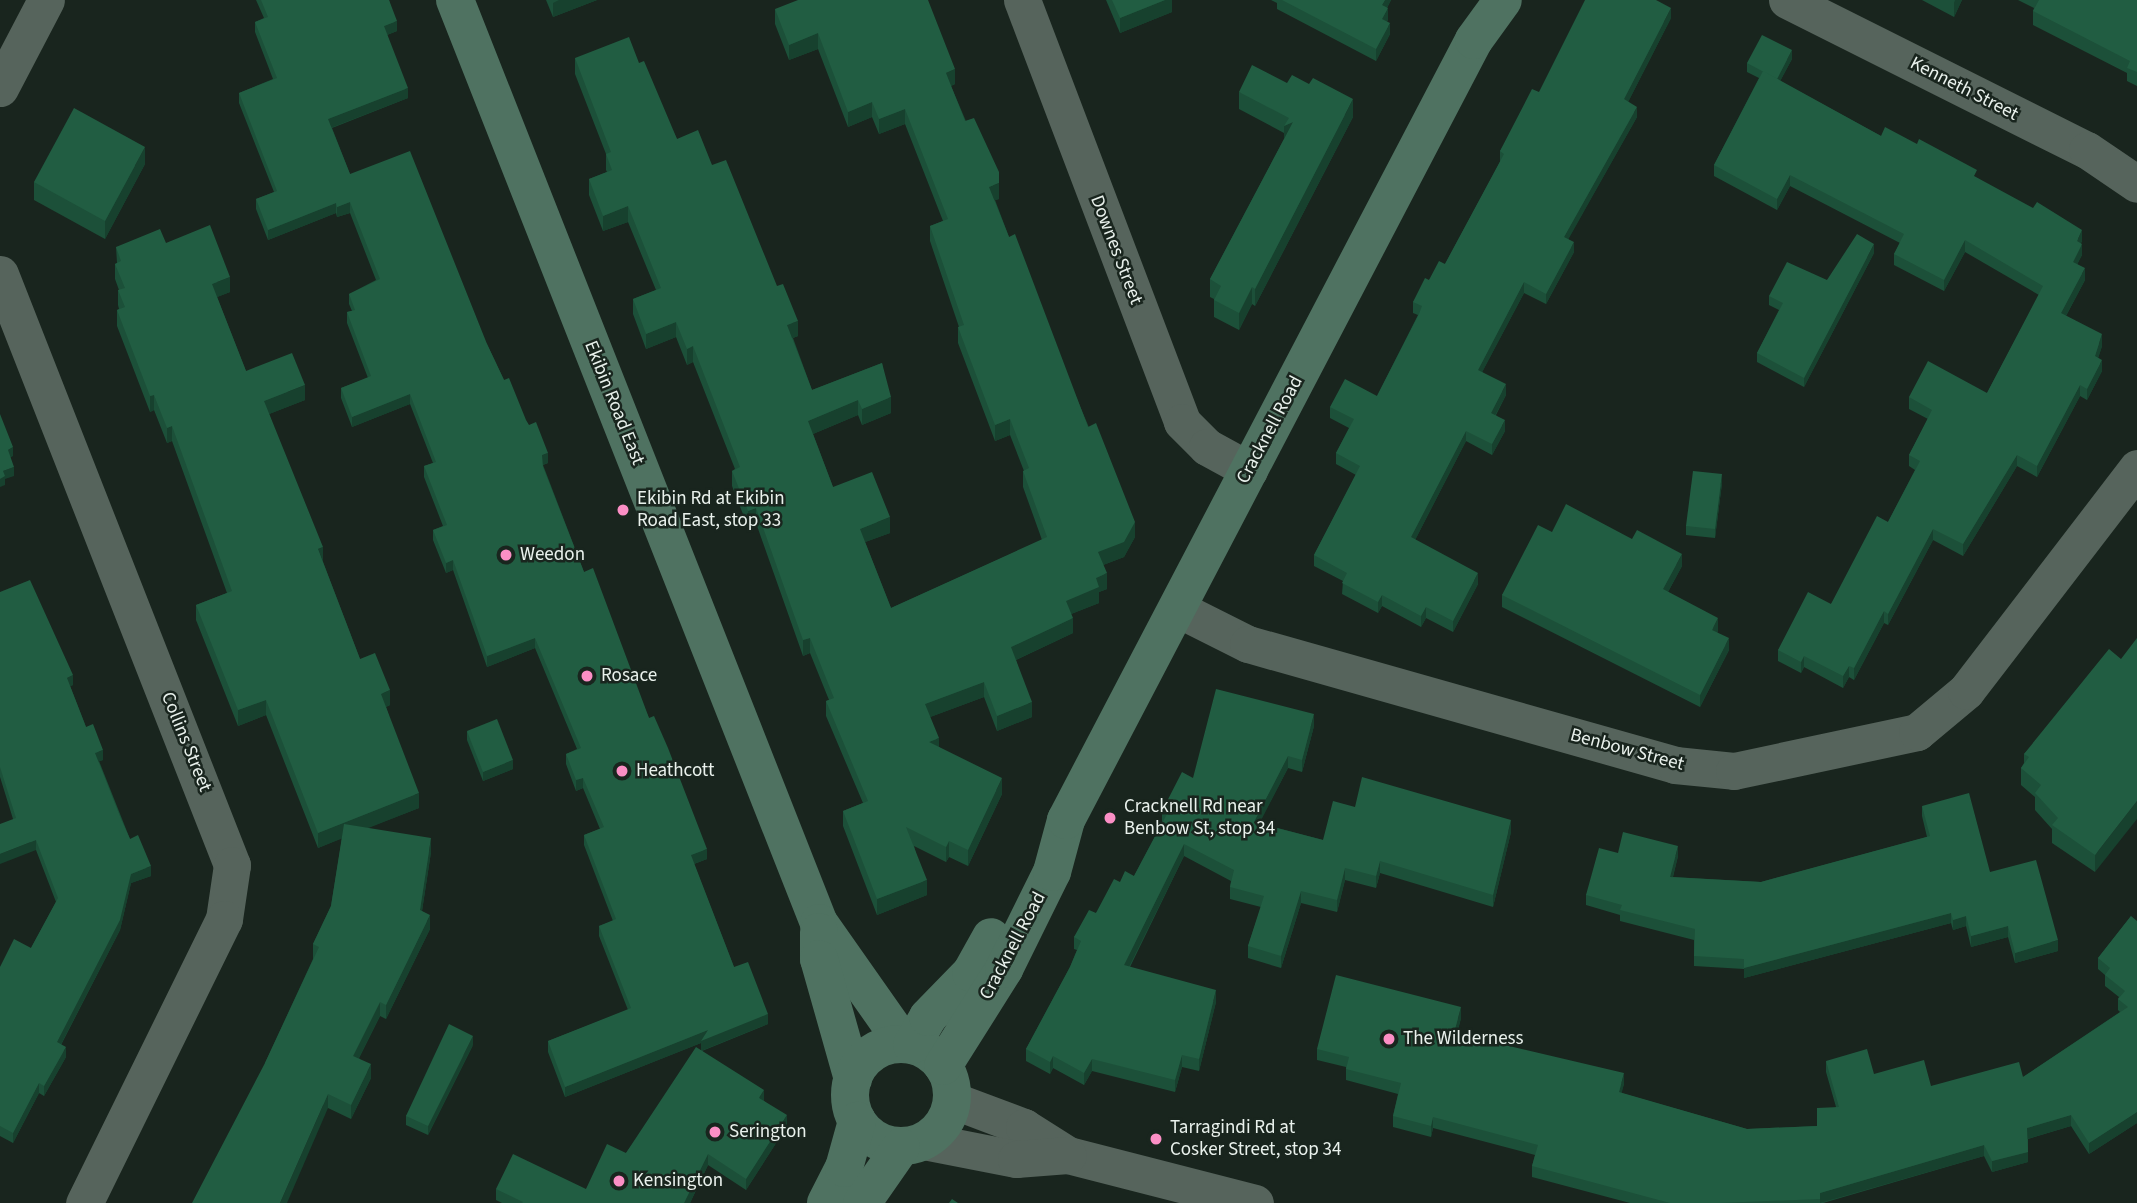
<!DOCTYPE html>
<style>
body{margin:0}
#map{position:relative;width:2137px;height:1203px;overflow:hidden;background:#19251e;font-family:"Source Sans 3",sans-serif}
div>[style]{position:absolute}
.street>*{height:37px;margin:-18.5px;padding:0 18.5px;transform-origin:18.5px;border-radius:18.5px;background:#56645c}
.secondary>*{height:38px;margin:-19px;padding:0 19px;transform-origin:19px;border-radius:19px;background:#4f7261}
.secondary>.ring{margin:-19px;padding:0;box-sizing:content-box;background:none;border:38px solid #4f7261;border-radius:50%}
.wall>*{inset:0;background:#1c5039}
.shaded-wall>*{inset:0;background:#17412e}
.building>*{inset:0;background:#215d42}
.dots>*{width:19px;height:19px;translate:-50% -50%;box-sizing:border-box;border:4px solid #19251e;border-radius:50%}
span{translate:-50% -50%;white-space:nowrap;text-align:center;line-height:1.15;-webkit-text-stroke:5px #19251e;paint-order:stroke}
.street-label{font-size:19px;color:#e9f1ec}
.poi-label{font-size:19px;color:#e9f1ec}
.left{translate:0 -50%;text-align:left}
</style>
<div id="map">
<div class="street">
<div style="left:1022px;top:0;width:451px;rotate:69.2deg"></div>
<div style="left:1182px;top:422px;width:35px;rotate:45deg"></div>
<div style="left:1207px;top:447px;width:48px;rotate:28.7deg"></div>
<div style="left:1787px;top:0;width:335px;rotate:26.6deg"></div>
<div style="left:2087px;top:150px;width:60px;rotate:34.2deg"></div>
<div style="left:0;top:88px;width:99px;rotate:-62.4deg"></div>
<div style="left:0;top:274px;width:635px;rotate:68.57deg"></div>
<div style="left:232px;top:865px;width:55px;rotate:98.4deg"></div>
<div style="left:224px;top:919px;width:317px;rotate:116.2deg"></div>
<div style="left:1178px;top:609px;width:78px;rotate:26.6deg"></div>
<div style="left:1248px;top:644px;width:444px;rotate:15.8deg"></div>
<div style="left:1675px;top:765px;width:59px;rotate:5.8deg"></div>
<div style="left:1734px;top:771px;width:187px;rotate:-12deg"></div>
<div style="left:1917px;top:732px;width:64px;rotate:-39.9deg"></div>
<div style="left:1966px;top:691px;width:281px;rotate:-52.5deg"></div>
<div style="left:952px;top:1100px;width:77px;rotate:20.6deg"></div>
<div style="left:1024px;top:1127px;width:52px;rotate:32.5deg"></div>
<div style="left:1068px;top:1155px;width:193px;rotate:14.4deg"></div>
<div style="left:924px;top:1141px;width:94px;rotate:11.1deg"></div>
<div style="left:1016px;top:1159px;width:52px;rotate:-4.4deg"></div>
</div>
<div class="secondary">
<div style="left:455px;top:0;width:992px;rotate:68.48deg"></div>
<div style="left:819px;top:923px;width:148px;rotate:54.9deg"></div>
<div style="left:819px;top:932px;width:27px;rotate:90deg"></div>
<div style="left:819px;top:959px;width:125px;rotate:74.2deg"></div>
<div class="ring" style="left:850px;top:1044px;width:64px;height:64px"></div>
<div style="left:912px;top:1045px;width:32px;rotate:-60deg"></div>
<div style="left:928px;top:1017px;width:62px;rotate:-45.7deg"></div>
<div style="left:971px;top:973px;width:41px;rotate:-60.9deg"></div>
<div style="left:943px;top:1066px;width:115px;rotate:-57.8deg"></div>
<div style="left:1004px;top:969px;width:108px;rotate:-63.7deg"></div>
<div style="left:1052px;top:872px;width:54px;rotate:-74.9deg"></div>
<div style="left:1066px;top:820px;width:880px;rotate:-62.39deg"></div>
<div style="left:1474px;top:40px;width:49px;rotate:-54.1deg"></div>
<div style="left:826px;top:1203px;width:39px;rotate:-63deg"></div>
<div style="left:844px;top:1168px;width:49px;rotate:-74.5deg"></div>
<div style="left:862px;top:1203px;width:68px;rotate:-55.1deg"></div>
</div>
<div class="wall">
<div style="clip-path:polygon(256px 0,389px 0,397px 31px,387px 35px,408px 98px,332px 128px,350px 174px,487px 344px,504px 380px,548px 463px,543px 465px,584px 572px,649px 718px,707px 859px,694px 864px,734px 967px,768px 1024px,702px 1051px,764px 1101px,787px 1126px,746px 1190px,708px 1165px,690px 1203px,502px 1203px,496px 1200px,496px 1189px,586px 1189px,626px 1153px,701px 1050px,701px 1043px,565px 1097px,548px 1052px,548px 1041px,628px 1010px,599px 936px,599px 926px,613px 921px,584px 845px,584px 835px,600px 829px,583px 788px,576px 791px,566px 764px,566px 754px,577px 749px,535px 648px,487px 667px,453px 570px,446px 573px,433px 540px,433px 530px,443px 526px,424px 477px,424px 466px,433px 463px,410px 404px,352px 427px,341px 398px,341px 388px,368px 378px,347px 323px,347px 312px,352px 311px,349px 304px,349px 294px,376px 280px,350px 213px,337px 217px,336px 213px,268px 240px,256px 209px,256px 199px,274px 192px,239px 103px,239px 93px,273px 79px,255px 32px,255px 22px,264px 18px)"></div>
<div style="clip-path:polygon(546px 0,597px 0,553px 17px)"></div>
<div style="clip-path:polygon(1106px 0,1172px 0,1172px 12px,1120px 33px)"></div>
<div style="clip-path:polygon(1271px 0,1391px 0,1387px 8px,1388px 20px,1387px 21px,1390px 34px,1376px 61px,1277px 9px,1277px 3px)"></div>
<div style="clip-path:polygon(1922px 0,1962px 0,1954px 17px)"></div>
<div style="clip-path:polygon(2018px 0,2137px 0,2137px 86px,2127px 81px,2127px 73px,2033px 25px,2033px 11px,2034px 8px)"></div>
<div style="clip-path:polygon(775px 9px,955px 84px,951px 86px,999px 199px,995px 200px,1009px 237px,1135px 537px,1124px 557px,1103px 565px,1107px 589px,1099px 592px,1099px 603px,1071px 614px,1073px 633px,1016px 660px,1032px 717px,997px 731px,984px 697px,930px 717px,939px 747px,1002px 794px,968px 866px,949px 857px,946px 862px,914px 846px,927px 895px,877px 915px,843px 826px,843px 811px,863px 803px,826px 716px,826px 701px,829px 700px,810px 653px,803px 656px,756px 523px,748px 527px,732px 486px,732px 471px,735px 469px,693px 362px,687px 365px,676px 337px,646px 349px,633px 314px,633px 299px,656px 290px,628px 222px,603px 231px,589px 195px,589px 179px,607px 172px,606px 170px,606px 154px,575px 74px,575px 58px,639px 63px,677px 139px,712px 165px,798px 336px,793px 338px,812px 390px,882px 363px,891px 413px,862px 425px,858px 415px,813px 434px,833px 487px,890px 533px,865px 542px,891px 608px,1042px 540px,1023px 487px,1023px 471px,1024px 471px,1010px 435px,995px 441px,958px 343px,958px 327px,959px 327px,930px 241px,930px 226px,943px 221px,905px 124px,879px 134px,872px 117px,848px 127px,818px 49px,789px 60px,775px 24px)"></div>
<div style="clip-path:polygon(1671px 18px,1628px 102px,1637px 117px,1568px 239px,1574px 252px,1546px 304px,1524px 293px,1482px 372px,1506px 395px,1496px 415px,1505px 431px,1492px 455px,1466px 441px,1415px 540px,1478px 584px,1453px 632px,1426px 618px,1421px 627px,1382px 606px,1378px 613px,1342px 594px,1343px 581px,1314px 566px,1314px 555px,1356px 475px,1336px 464px,1336px 453px,1349px 428px,1330px 418px,1330px 407px,1377px 396px,1418px 315px,1413px 313px,1413px 302px,1429px 280px,1445px 264px,1500px 162px,1500px 151px,1539px 92px)"></div>
<div style="clip-path:polygon(1792px 59px,1780px 81px,1881px 136px,1977px 178px,2082px 241px,2081px 243px,2082px 255px,2077px 264px,2085px 280px,2066px 316px,2102px 346px,2098px 358px,2102px 371px,2087px 400px,2080px 396px,2037px 477px,2017px 466px,1963px 556px,1933px 540px,1888px 625px,1884px 623px,1854px 680px,1849px 677px,1843px 688px,1804px 667px,1801px 673px,1778px 661px,1778px 650px,1831px 604px,1888px 522px,1915px 470px,1909px 466px,1909px 455px,1928px 419px,1909px 409px,1909px 397px,1987px 393px,2039px 295px,1965px 252px,1944px 291px,1894px 265px,1894px 254px,1900px 243px,1790px 186px,1777px 210px,1714px 176px,1714px 165px,1759px 78px,1747px 72px,1747px 63px)"></div>
<div style="clip-path:polygon(1239px 92px,1353px 117px,1255px 306px,1252px 304px,1239px 330px,1214px 317px,1214px 299px,1210px 297px,1210px 279px,1284px 139px,1284px 133px,1239px 109px)"></div>
<div style="clip-path:polygon(145px 164px,105px 239px,34px 200px,34px 182px)"></div>
<div style="clip-path:polygon(166px 243px,230px 292px,217px 297px,246px 371px,305px 400px,269px 414px,323px 562px,360px 659px,390px 705px,386px 707px,419px 808px,367px 828px,431px 852px,422px 911px,430px 929px,386px 1019px,380px 1016px,359px 1058px,371px 1078px,351px 1119px,328px 1108px,265px 1063px,313px 959px,313px 944px,331px 906px,342px 838px,318px 848px,266px 715px,238px 726px,196px 620px,196px 605px,227px 593px,172px 441px,167px 443px,154px 410px,150px 412px,117px 326px,117px 310px,119px 309px,118px 305px,118px 290px,119px 290px,115px 279px,115px 264px,117px 263px,116px 247px)"></div>
<div style="clip-path:polygon(1874px 253px,1804px 387px,1757px 362px,1757px 353px,1779px 310px,1769px 305px,1769px 296px,1827px 280px)"></div>
<div style="clip-path:polygon(1722px 483px,1715px 538px,1686px 535px,1686px 526px)"></div>
<div style="clip-path:polygon(1552px 532px,1682px 566px,1668px 592px,1718px 631px,1717px 632px,1729px 650px,1700px 707px,1502px 607px,1502px 595px)"></div>
<div style="clip-path:polygon(0 592px,73px 685px,70px 686px,86px 727px,103px 760px,99px 761px,130px 839px,151px 876px,131px 883px,120px 930px,61px 1045px,66px 1057px,44px 1096px,39px 1093px,13px 1143px,0 1136px,0 967px,31px 948px,56px 902px,36px 850px,13px 819px,0 777px)"></div>
<div style="clip-path:polygon(2121px 659px,2095px 872px,2052px 843px,2052px 829px,2035px 810px,2035px 797px,2021px 785px,2021px 768px,2024px 763px,2024px 754px)"></div>
<div style="clip-path:polygon(1314px 726px,1302px 772px,1288px 768px,1259px 823px,1323px 840px,1355px 807px,1511px 832px,1493px 907px,1380px 873px,1376px 888px,1345px 880px,1337px 912px,1301px 903px,1281px 968px,1248px 958px,1248px 946px,1261px 907px,1230px 899px,1230px 887px,1231px 881px,1184px 856px,1130px 967px,1216px 1002px,1199px 1071px,1182px 1067px,1175px 1092px,1092px 1071px,1084px 1085px,1053px 1068px,1050px 1074px,1026px 1061px,1026px 1049px,1070px 967px,1077px 950px,1074px 949px,1074px 937px,1096px 913px,1120px 882px,1134px 876px,1162px 823px,1162px 811px,1193px 778px)"></div>
<div style="clip-path:polygon(467px 731px,513px 769px,483px 781px,467px 740px)"></div>
<div style="clip-path:polygon(1922px 806px,1990px 872px,2058px 951px,2015px 963px,2008px 937px,1971px 947px,1966px 926px,1953px 930px,1951px 923px,1744px 978px,1744px 969px,1694px 966px,1694px 940px,1620px 921px,1620px 915px,1586px 905px,1586px 895px,1618px 853px,1678px 856px,1673px 877px,1761px 882px,1927px 837px,1922px 816px)"></div>
<div style="clip-path:polygon(2131px 916px,2137px 1123px,2089px 1154px,2071px 1126px,2028px 1139px,2028px 1162px,1992px 1172px,1984px 1156px,1823px 1203px,1630px 1203px,1532px 1177px,1532px 1166px,1535px 1155px,1433px 1128px,1431px 1137px,1393px 1127px,1393px 1116px,1398px 1094px,1346px 1080px,1346px 1067px,1317px 1060px,1317px 1049px,1461px 1018px,1457px 1034px,1624px 1084px,1621px 1093px,1747px 1129px,1817px 1126px,1836px 1107px,1826px 1072px,1826px 1061px,1874px 1074px,1931px 1086px,2023px 1077px,2120px 1012px,2118px 1010px,2118px 999px,2119px 997px,2105px 986px,2105px 975px,2098px 969px,2098px 958px)"></div>
<div style="clip-path:polygon(473px 1045px,428px 1135px,406px 1125px,406px 1116px)"></div>
</div>
<div class="shaded-wall">
<div style="clip-path:polygon(559px 0,597px 0,553px 17px,553px 3px)"></div>
<div style="clip-path:polygon(1165px 0,1172px 0,1172px 12px,1120px 33px,1120px 18px)"></div>
<div style="clip-path:polygon(1385px 0,1391px 0,1382px 17px,1382px 5px)"></div>
<div style="clip-path:polygon(1955px 0,1962px 0,1954px 17px,1954px 3px)"></div>
<div style="clip-path:polygon(1388px 8px,1388px 20px,1382px 30px,1382px 19px)"></div>
<div style="clip-path:polygon(1671px 8px,1671px 18px,1624px 110px,1624px 99px)"></div>
<div style="clip-path:polygon(397px 21px,397px 31px,384px 36px,384px 26px)"></div>
<div style="clip-path:polygon(1390px 23px,1390px 34px,1376px 61px,1376px 49px)"></div>
<div style="clip-path:polygon(818px 33px,818px 49px,789px 60px,789px 45px)"></div>
<div style="clip-path:polygon(1792px 50px,1792px 59px,1777px 87px,1777px 79px)"></div>
<div style="clip-path:polygon(955px 69px,955px 84px,946px 88px,946px 73px)"></div>
<div style="clip-path:polygon(408px 88px,408px 98px,328px 129px,328px 119px)"></div>
<div style="clip-path:polygon(1353px 99px,1353px 117px,1255px 306px,1255px 289px)"></div>
<div style="clip-path:polygon(872px 102px,872px 117px,848px 127px,848px 112px)"></div>
<div style="clip-path:polygon(1637px 107px,1637px 117px,1564px 247px,1564px 237px)"></div>
<div style="clip-path:polygon(905px 109px,905px 124px,879px 134px,879px 119px)"></div>
<div style="clip-path:polygon(1293px 122px,1284px 143px,1284px 126px)"></div>
<div style="clip-path:polygon(145px 147px,145px 164px,105px 239px,105px 221px)"></div>
<div style="clip-path:polygon(1790px 175px,1790px 186px,1777px 210px,1777px 199px)"></div>
<div style="clip-path:polygon(999px 183px,999px 199px,989px 202px,989px 187px)"></div>
<div style="clip-path:polygon(350px 202px,350px 213px,337px 217px,337px 207px)"></div>
<div style="clip-path:polygon(336px 203px,336px 213px,268px 240px,268px 230px)"></div>
<div style="clip-path:polygon(628px 206px,628px 222px,603px 231px,603px 216px)"></div>
<div style="clip-path:polygon(2082px 230px,2082px 241px,2077px 252px,2077px 241px)"></div>
<div style="clip-path:polygon(1965px 240px,1965px 252px,1944px 291px,1944px 280px)"></div>
<div style="clip-path:polygon(1574px 242px,1574px 252px,1546px 304px,1546px 294px)"></div>
<div style="clip-path:polygon(1874px 244px,1874px 253px,1804px 387px,1804px 378px)"></div>
<div style="clip-path:polygon(2082px 244px,2082px 255px,2073px 273px,2073px 262px)"></div>
<div style="clip-path:polygon(2085px 268px,2085px 280px,2061px 325px,2061px 313px)"></div>
<div style="clip-path:polygon(230px 277px,230px 292px,212px 299px,212px 284px)"></div>
<div style="clip-path:polygon(1524px 282px,1524px 293px,1478px 380px,1478px 370px)"></div>
<div style="clip-path:polygon(1252px 287px,1252px 304px,1239px 330px,1239px 313px)"></div>
<div style="clip-path:polygon(798px 321px,798px 336px,787px 340px,787px 325px)"></div>
<div style="clip-path:polygon(676px 322px,676px 337px,646px 349px,646px 334px)"></div>
<div style="clip-path:polygon(2102px 334px,2102px 346px,2095px 368px,2095px 356px)"></div>
<div style="clip-path:polygon(693px 346px,693px 362px,687px 365px,687px 349px)"></div>
<div style="clip-path:polygon(2102px 360px,2102px 371px,2087px 400px,2087px 389px)"></div>
<div style="clip-path:polygon(1506px 384px,1506px 395px,1491px 423px,1491px 413px)"></div>
<div style="clip-path:polygon(305px 385px,305px 400px,264px 416px,264px 401px)"></div>
<div style="clip-path:polygon(2080px 385px,2080px 396px,2037px 477px,2037px 466px)"></div>
<div style="clip-path:polygon(410px 394px,410px 404px,352px 427px,352px 417px)"></div>
<div style="clip-path:polygon(154px 395px,154px 410px,150px 412px,150px 396px)"></div>
<div style="clip-path:polygon(891px 397px,891px 413px,862px 425px,862px 409px)"></div>
<div style="clip-path:polygon(858px 400px,858px 415px,808px 436px,808px 421px)"></div>
<div style="clip-path:polygon(1010px 419px,1010px 435px,995px 441px,995px 425px)"></div>
<div style="clip-path:polygon(1505px 420px,1505px 431px,1492px 455px,1492px 444px)"></div>
<div style="clip-path:polygon(172px 426px,172px 441px,167px 443px,167px 428px)"></div>
<div style="clip-path:polygon(1466px 431px,1466px 441px,1411px 548px,1411px 537px)"></div>
<div style="clip-path:polygon(13px 447px,13px 456px,8px 459px,8px 450px)"></div>
<div style="clip-path:polygon(548px 453px,548px 463px,542px 465px,542px 455px)"></div>
<div style="clip-path:polygon(2017px 455px,2017px 466px,1963px 556px,1963px 544px)"></div>
<div style="clip-path:polygon(14px 467px,14px 476px,5px 479px,5px 485px,0 487px,0 479px,3px 471px)"></div>
<div style="clip-path:polygon(1722px 474px,1722px 483px,1715px 538px,1715px 529px)"></div>
<div style="clip-path:polygon(756px 508px,756px 523px,748px 527px,748px 511px)"></div>
<div style="clip-path:polygon(890px 517px,890px 533px,860px 544px,860px 529px)"></div>
<div style="clip-path:polygon(1135px 522px,1135px 537px,1124px 557px,1098px 567px,1098px 552px)"></div>
<div style="clip-path:polygon(1933px 529px,1933px 540px,1888px 625px,1888px 614px)"></div>
<div style="clip-path:polygon(323px 547px,323px 562px,318px 549px)"></div>
<div style="clip-path:polygon(1682px 554px,1682px 566px,1663px 601px,1663px 589px)"></div>
<div style="clip-path:polygon(453px 560px,453px 570px,446px 573px,446px 563px)"></div>
<div style="clip-path:polygon(1107px 573px,1107px 589px,1099px 592px,1099px 603px,1066px 616px,1066px 601px,1096px 578px)"></div>
<div style="clip-path:polygon(1478px 573px,1478px 584px,1453px 632px,1453px 621px)"></div>
<div style="clip-path:polygon(1382px 595px,1382px 606px,1378px 613px,1378px 602px)"></div>
<div style="clip-path:polygon(1426px 607px,1426px 618px,1421px 627px,1421px 616px)"></div>
<div style="clip-path:polygon(1884px 611px,1884px 623px,1854px 680px,1854px 668px)"></div>
<div style="clip-path:polygon(1073px 618px,1073px 633px,1011px 662px,1011px 647px)"></div>
<div style="clip-path:polygon(1718px 618px,1718px 631px,1712px 642px,1712px 630px)"></div>
<div style="clip-path:polygon(535px 638px,535px 648px,487px 667px,487px 656px)"></div>
<div style="clip-path:polygon(810px 638px,810px 653px,803px 656px,803px 640px)"></div>
<div style="clip-path:polygon(1729px 638px,1729px 650px,1700px 707px,1700px 695px)"></div>
<div style="clip-path:polygon(1804px 656px,1804px 667px,1801px 673px,1801px 662px)"></div>
<div style="clip-path:polygon(1849px 666px,1849px 677px,1843px 688px,1843px 676px)"></div>
<div style="clip-path:polygon(73px 675px,73px 685px,67px 688px,67px 678px)"></div>
<div style="clip-path:polygon(984px 682px,984px 697px,925px 719px,925px 704px)"></div>
<div style="clip-path:polygon(390px 690px,390px 705px,381px 709px,381px 694px)"></div>
<div style="clip-path:polygon(266px 700px,266px 715px,238px 726px,238px 710px)"></div>
<div style="clip-path:polygon(1032px 702px,1032px 717px,997px 731px,997px 716px)"></div>
<div style="clip-path:polygon(1314px 714px,1314px 726px,1302px 772px,1302px 760px)"></div>
<div style="clip-path:polygon(939px 738px,939px 754px,929px 742px)"></div>
<div style="clip-path:polygon(103px 750px,103px 760px,95px 763px,95px 753px)"></div>
<div style="clip-path:polygon(1288px 756px,1288px 768px,1254px 834px,1254px 822px)"></div>
<div style="clip-path:polygon(513px 760px,513px 769px,483px 781px,483px 772px)"></div>
<div style="clip-path:polygon(583px 778px,583px 788px,576px 791px,576px 780px)"></div>
<div style="clip-path:polygon(1002px 778px,1002px 794px,968px 866px,968px 850px)"></div>
<div style="clip-path:polygon(419px 793px,419px 808px,318px 848px,318px 833px)"></div>
<div style="clip-path:polygon(2137px 801px,2137px 819px,2095px 872px,2095px 855px)"></div>
<div style="clip-path:polygon(1511px 820px,1511px 832px,1493px 907px,1493px 895px)"></div>
<div style="clip-path:polygon(431px 838px,431px 852px,420px 924px,420px 910px)"></div>
<div style="clip-path:polygon(36px 840px,36px 850px,0 864px,0 854px)"></div>
<div style="clip-path:polygon(949px 841px,949px 857px,946px 862px,946px 847px)"></div>
<div style="clip-path:polygon(1184px 844px,1184px 856px,1124px 977px,1124px 965px)"></div>
<div style="clip-path:polygon(1678px 846px,1678px 856px,1670px 888px,1670px 877px)"></div>
<div style="clip-path:polygon(707px 849px,707px 859px,691px 865px,691px 855px)"></div>
<div style="clip-path:polygon(1380px 861px,1380px 873px,1376px 888px,1376px 876px)"></div>
<div style="clip-path:polygon(151px 866px,151px 876px,131px 883px,120px 930px,57px 1052px,57px 1042px,131px 874px)"></div>
<div style="clip-path:polygon(1345px 868px,1345px 880px,1337px 912px,1337px 900px)"></div>
<div style="clip-path:polygon(927px 880px,927px 895px,877px 915px,877px 899px)"></div>
<div style="clip-path:polygon(1301px 891px,1301px 903px,1281px 968px,1281px 956px)"></div>
<div style="clip-path:polygon(1951px 913px,1951px 923px,1744px 978px,1744px 968px)"></div>
<div style="clip-path:polygon(430px 915px,430px 929px,386px 1019px,386px 1005px)"></div>
<div style="clip-path:polygon(1966px 916px,1966px 926px,1953px 930px,1953px 920px)"></div>
<div style="clip-path:polygon(2008px 926px,2008px 937px,1971px 947px,1971px 936px)"></div>
<div style="clip-path:polygon(2058px 940px,2058px 951px,2015px 963px,2015px 953px)"></div>
<div style="clip-path:polygon(1216px 990px,1216px 1002px,1199px 1071px,1199px 1059px)"></div>
<div style="clip-path:polygon(380px 1002px,380px 1016px,353px 1070px,353px 1056px)"></div>
<div style="clip-path:polygon(1461px 1007px,1461px 1018px,1454px 1044px,1454px 1033px)"></div>
<div style="clip-path:polygon(768px 1014px,768px 1024px,701px 1051px,701px 1043px,565px 1097px,565px 1087px,708px 1030px)"></div>
<div style="clip-path:polygon(473px 1036px,473px 1045px,428px 1135px,428px 1126px)"></div>
<div style="clip-path:polygon(66px 1047px,66px 1057px,44px 1096px,44px 1086px)"></div>
<div style="clip-path:polygon(1182px 1055px,1182px 1067px,1175px 1092px,1175px 1080px)"></div>
<div style="clip-path:polygon(1053px 1056px,1053px 1068px,1050px 1074px,1050px 1062px)"></div>
<div style="clip-path:polygon(1092px 1059px,1092px 1071px,1084px 1085px,1084px 1073px)"></div>
<div style="clip-path:polygon(371px 1064px,371px 1078px,351px 1119px,351px 1105px)"></div>
<div style="clip-path:polygon(1624px 1073px,1624px 1084px,1619px 1103px,1619px 1092px)"></div>
<div style="clip-path:polygon(39px 1083px,39px 1093px,13px 1143px,13px 1133px)"></div>
<div style="clip-path:polygon(764px 1090px,764px 1102px,759px 1098px)"></div>
<div style="clip-path:polygon(328px 1094px,328px 1108px,287px 1203px,280px 1203px)"></div>
<div style="clip-path:polygon(2137px 1112px,2137px 1123px,2089px 1154px,2089px 1143px)"></div>
<div style="clip-path:polygon(787px 1115px,787px 1126px,746px 1190px,746px 1179px)"></div>
<div style="clip-path:polygon(2071px 1115px,2071px 1126px,2027px 1139px,2027px 1128px)"></div>
<div style="clip-path:polygon(1433px 1117px,1433px 1128px,1431px 1137px,1431px 1126px)"></div>
<div style="clip-path:polygon(1984px 1145px,1984px 1156px,1820px 1203px,1820px 1193px)"></div>
<div style="clip-path:polygon(2028px 1152px,2028px 1162px,1992px 1172px,1992px 1161px)"></div>
<div style="clip-path:polygon(708px 1154px,708px 1165px,690px 1203px,684px 1203px)"></div>
</div>
<div class="building">
<div style="clip-path:polygon(261px 0,389px 0,397px 21px,384px 26px,408px 88px,328px 119px,350px 174px,410px 151px,487px 344px,504px 380px,509px 378px,526px 420px,529px 425px,536px 422px,548px 453px,542px 455px,543px 467px,584px 572px,593px 568px,649px 718px,654px 716px,668px 748px,707px 849px,691px 855px,734px 967px,748px 962px,768px 1014px,701px 1041px,708px 1030px,565px 1087px,548px 1041px,631px 1008px,599px 926px,616px 919px,584px 835px,604px 827px,583px 778px,576px 780px,566px 754px,581px 748px,535px 638px,487px 656px,453px 560px,446px 563px,433px 530px,447px 525px,424px 466px,436px 462px,410px 394px,352px 417px,341px 388px,371px 376px,347px 312px,355px 310px,349px 294px,380px 279px,350px 202px,337px 207px,336px 203px,268px 230px,256px 199px,277px 191px,239px 93px,277px 78px,255px 22px,268px 17px)"></div>
<div style="clip-path:polygon(798px 0,928px 0,955px 69px,946px 73px,965px 121px,974px 118px,999px 172px,999px 183px,989px 187px,1009px 237px,1015px 234px,1088px 427px,1096px 423px,1135px 522px,1124px 542px,1098px 552px,1107px 573px,1096px 578px,1099px 587px,1066px 601px,1073px 618px,1011px 647px,1032px 702px,997px 716px,984px 682px,925px 704px,939px 738px,929px 742px,1002px 778px,968px 850px,949px 841px,946px 847px,906px 827px,927px 880px,877px 899px,843px 811px,868px 801px,826px 701px,834px 698px,810px 638px,803px 640px,756px 508px,748px 511px,732px 471px,740px 467px,693px 346px,687px 349px,676px 322px,646px 334px,633px 299px,661px 288px,628px 206px,603px 216px,589px 179px,612px 170px,606px 154px,611px 152px,575px 58px,629px 37px,639px 63px,644px 61px,677px 139px,698px 130px,712px 165px,726px 160px,777px 286px,783px 284px,798px 321px,787px 325px,812px 390px,882px 363px,891px 397px,862px 409px,858px 400px,808px 421px,833px 487px,872px 472px,890px 517px,860px 529px,891px 608px,1047px 537px,1023px 471px,1029px 468px,1010px 419px,995px 425px,958px 327px,964px 325px,930px 226px,948px 219px,905px 109px,879px 119px,872px 102px,848px 112px,818px 33px,789px 45px,775px 9px)"></div>
<div style="clip-path:polygon(1112px 0,1165px 0,1120px 18px)"></div>
<div style="clip-path:polygon(1282px 0,1385px 0,1382px 5px,1388px 8px,1382px 19px,1390px 23px,1376px 49px)"></div>
<div style="clip-path:polygon(1585px 0,1656px 0,1671px 8px,1624px 99px,1637px 107px,1564px 237px,1574px 242px,1546px 294px,1524px 282px,1478px 370px,1506px 384px,1491px 413px,1505px 420px,1492px 444px,1466px 431px,1411px 537px,1478px 573px,1453px 621px,1426px 607px,1421px 616px,1382px 595px,1378px 602px,1342px 583px,1347px 573px,1314px 555px,1360px 466px,1336px 453px,1354px 419px,1330px 407px,1345px 379px,1377px 396px,1419px 314px,1422px 306px,1413px 302px,1425px 278px,1429px 280px,1439px 261px,1445px 264px,1504px 154px,1500px 151px,1532px 89px,1539px 92px)"></div>
<div style="clip-path:polygon(2039px 0,2137px 0,2137px 72px,2127px 68px,2130px 61px,2033px 11px)"></div>
<div style="clip-path:polygon(1762px 35px,1792px 50px,1777px 79px,1747px 63px)"></div>
<div style="clip-path:polygon(1252px 65px,1287px 83px,1292px 75px,1309px 84px,1313px 78px,1353px 99px,1255px 289px,1252px 287px,1239px 313px,1214px 300px,1221px 286px,1210px 279px,1293px 122px,1284px 126px,1289px 118px,1239px 92px)"></div>
<div style="clip-path:polygon(1763px 71px,1881px 136px,1885px 127px,1917px 144px,1919px 139px,1977px 170px,1974px 176px,2033px 208px,2037px 202px,2082px 230px,2077px 241px,2082px 244px,2073px 262px,2085px 268px,2061px 313px,2102px 334px,2095px 356px,2102px 360px,2087px 389px,2080px 385px,2037px 466px,2017px 455px,1963px 544px,1933px 529px,1888px 614px,1884px 611px,1854px 668px,1849px 666px,1843px 676px,1804px 656px,1801px 662px,1778px 650px,1808px 592px,1831px 604px,1877px 516px,1888px 522px,1920px 461px,1909px 455px,1932px 410px,1909px 397px,1928px 361px,1987px 393px,2043px 286px,1965px 240px,1944px 280px,1894px 254px,1904px 234px,1790px 175px,1777px 199px,1714px 165px)"></div>
<div style="clip-path:polygon(74px 108px,145px 147px,105px 221px,34px 182px)"></div>
<div style="clip-path:polygon(210px 225px,230px 277px,212px 284px,246px 371px,292px 353px,305px 385px,264px 401px,323px 547px,318px 549px,360px 659px,375px 653px,390px 690px,381px 694px,419px 793px,318px 833px,266px 700px,238px 710px,196px 605px,232px 591px,172px 426px,167px 428px,154px 395px,150px 396px,117px 310px,125px 307px,118px 290px,125px 288px,115px 264px,121px 261px,116px 247px,160px 229px,166px 243px)"></div>
<div style="clip-path:polygon(1857px 234px,1874px 244px,1804px 378px,1757px 353px,1783px 303px,1769px 296px,1787px 262px,1827px 280px)"></div>
<div style="clip-path:polygon(0 414px,13px 447px,8px 450px,14px 467px,3px 471px,5px 476px,0 479px)"></div>
<div style="clip-path:polygon(1693px 471px,1722px 474px,1715px 529px,1686px 526px)"></div>
<div style="clip-path:polygon(1566px 504px,1632px 539px,1637px 530px,1682px 554px,1663px 589px,1718px 618px,1712px 630px,1729px 638px,1700px 695px,1502px 595px,1538px 525px,1552px 532px)"></div>
<div style="clip-path:polygon(30px 580px,73px 675px,67px 678px,86px 727px,93px 724px,103px 750px,95px 753px,121px 819px,130px 839px,138px 835px,151px 866px,131px 874px,120px 920px,57px 1042px,66px 1047px,44px 1086px,39px 1083px,13px 1133px,0 1126px,0 967px,14px 939px,31px 948px,58px 898px,36px 840px,0 854px,0 824px,16px 818px,0 767px,0 592px)"></div>
<div style="clip-path:polygon(2137px 638px,2137px 801px,2095px 855px,2052px 825px,2058px 818px,2035px 793px,2041px 785px,2021px 768px,2029px 757px,2024px 754px,2109px 649px,2121px 659px)"></div>
<div style="clip-path:polygon(1216px 689px,1314px 714px,1302px 760px,1288px 756px,1254px 822px,1323px 840px,1333px 801px,1355px 807px,1362px 777px,1511px 820px,1493px 895px,1380px 861px,1376px 876px,1345px 868px,1337px 900px,1301px 891px,1281px 956px,1248px 946px,1264px 896px,1230px 887px,1234px 870px,1184px 844px,1124px 965px,1216px 990px,1199px 1059px,1182px 1055px,1175px 1080px,1092px 1059px,1084px 1073px,1053px 1056px,1050px 1062px,1026px 1049px,1070px 967px,1081px 941px,1074px 937px,1089px 910px,1096px 913px,1114px 879px,1120px 882px,1125px 871px,1134px 876px,1167px 814px,1162px 811px,1182px 772px,1193px 778px)"></div>
<div style="clip-path:polygon(497px 719px,513px 760px,483px 772px,467px 731px)"></div>
<div style="clip-path:polygon(1969px 793px,1990px 872px,2036px 860px,2058px 940px,2015px 953px,2008px 926px,1971px 936px,1966px 916px,1953px 920px,1951px 913px,1744px 968px,1744px 959px,1694px 956px,1695px 929px,1620px 910px,1622px 905px,1586px 895px,1599px 848px,1618px 853px,1623px 832px,1678px 846px,1670px 877px,1761px 882px,1930px 836px,1922px 806px)"></div>
<div style="clip-path:polygon(344px 824px,431px 838px,420px 910px,430px 915px,386px 1005px,380px 1002px,353px 1056px,371px 1064px,351px 1105px,328px 1094px,280px 1203px,192px 1203px,265px 1063px,319px 947px,313px 944px,331px 906px)"></div>
<div style="clip-path:polygon(2131px 916px,2137px 921px,2137px 1112px,2089px 1143px,2071px 1115px,2027px 1128px,2028px 1152px,1992px 1161px,1984px 1145px,1820px 1193px,1820px 1199px,1719px 1203px,1670px 1203px,1532px 1166px,1538px 1145px,1433px 1117px,1431px 1126px,1393px 1116px,1401px 1083px,1346px 1069px,1349px 1057px,1317px 1049px,1336px 975px,1461px 1007px,1454px 1033px,1624px 1073px,1619px 1092px,1747px 1129px,1817px 1126px,1817px 1108px,1839px 1107px,1826px 1061px,1867px 1049px,1874px 1074px,1924px 1060px,1931px 1086px,2019px 1062px,2023px 1077px,2128px 1007px,2118px 999px,2125px 991px,2105px 975px,2110px 968px,2098px 958px)"></div>
<div style="clip-path:polygon(449px 1024px,473px 1036px,428px 1126px,406px 1116px)"></div>
<div style="clip-path:polygon(696px 1047px,764px 1090px,759px 1098px,787px 1115px,746px 1179px,708px 1154px,684px 1203px,522px 1203px,523px 1202px,496px 1189px,513px 1154px,586px 1189px,607px 1144px,626px 1153px)"></div>
<div style="clip-path:polygon(952px 1199px,958px 1203px,949px 1203px)"></div>
</div>
<div class="dots">
<div style="left:623px;top:510px;background:#fb8fc5"></div>
<div style="left:506px;top:555px;background:#fb8fc5"></div>
<div style="left:587px;top:676px;background:#fb8fc5"></div>
<div style="left:622px;top:771px;background:#fb8fc5"></div>
<div style="left:1110px;top:818px;background:#fb8fc5"></div>
<div style="left:1389px;top:1039px;background:#fb8fc5"></div>
<div style="left:715px;top:1132px;background:#fb8fc5"></div>
<div style="left:1156px;top:1139px;background:#fb8fc5"></div>
<div style="left:619px;top:1181px;background:#fb8fc5"></div>
</div>
<div class="street-label">
<span style="left:1964px;top:89px;rotate:27deg">Kenneth Street</span>
<span style="left:1116px;top:250px;rotate:69deg">Downes Street</span>
<span style="left:614px;top:403px;rotate:68deg">Ekibin Road East</span>
<span style="left:1270px;top:430px;rotate:-62deg">Cracknell Road</span>
<span style="left:186px;top:742px;rotate:68deg">Collins Street</span>
<span style="left:1627px;top:750px;rotate:15deg">Benbow Street</span>
<span style="left:1013px;top:946px;rotate:-62deg">Cracknell Road</span>
</div>
<div class="poi-label">
<span class="left" style="left:637px;top:510px">Ekibin Rd at Ekibin<br>Road East, stop 33</span>
<span class="left" style="left:520px;top:555px">Weedon</span>
<span class="left" style="left:601px;top:676px">Rosace</span>
<span class="left" style="left:636px;top:771px">Heathcott</span>
<span class="left" style="left:1124px;top:818px">Cracknell Rd near<br>Benbow St, stop 34</span>
<span class="left" style="left:1403px;top:1039px">The Wilderness</span>
<span class="left" style="left:1170px;top:1139px">Tarragindi Rd at<br>Cosker Street, stop 34</span>
<span class="left" style="left:729px;top:1132px">Serington</span>
<span class="left" style="left:633px;top:1181px">Kensington</span>
</div>
</div>
